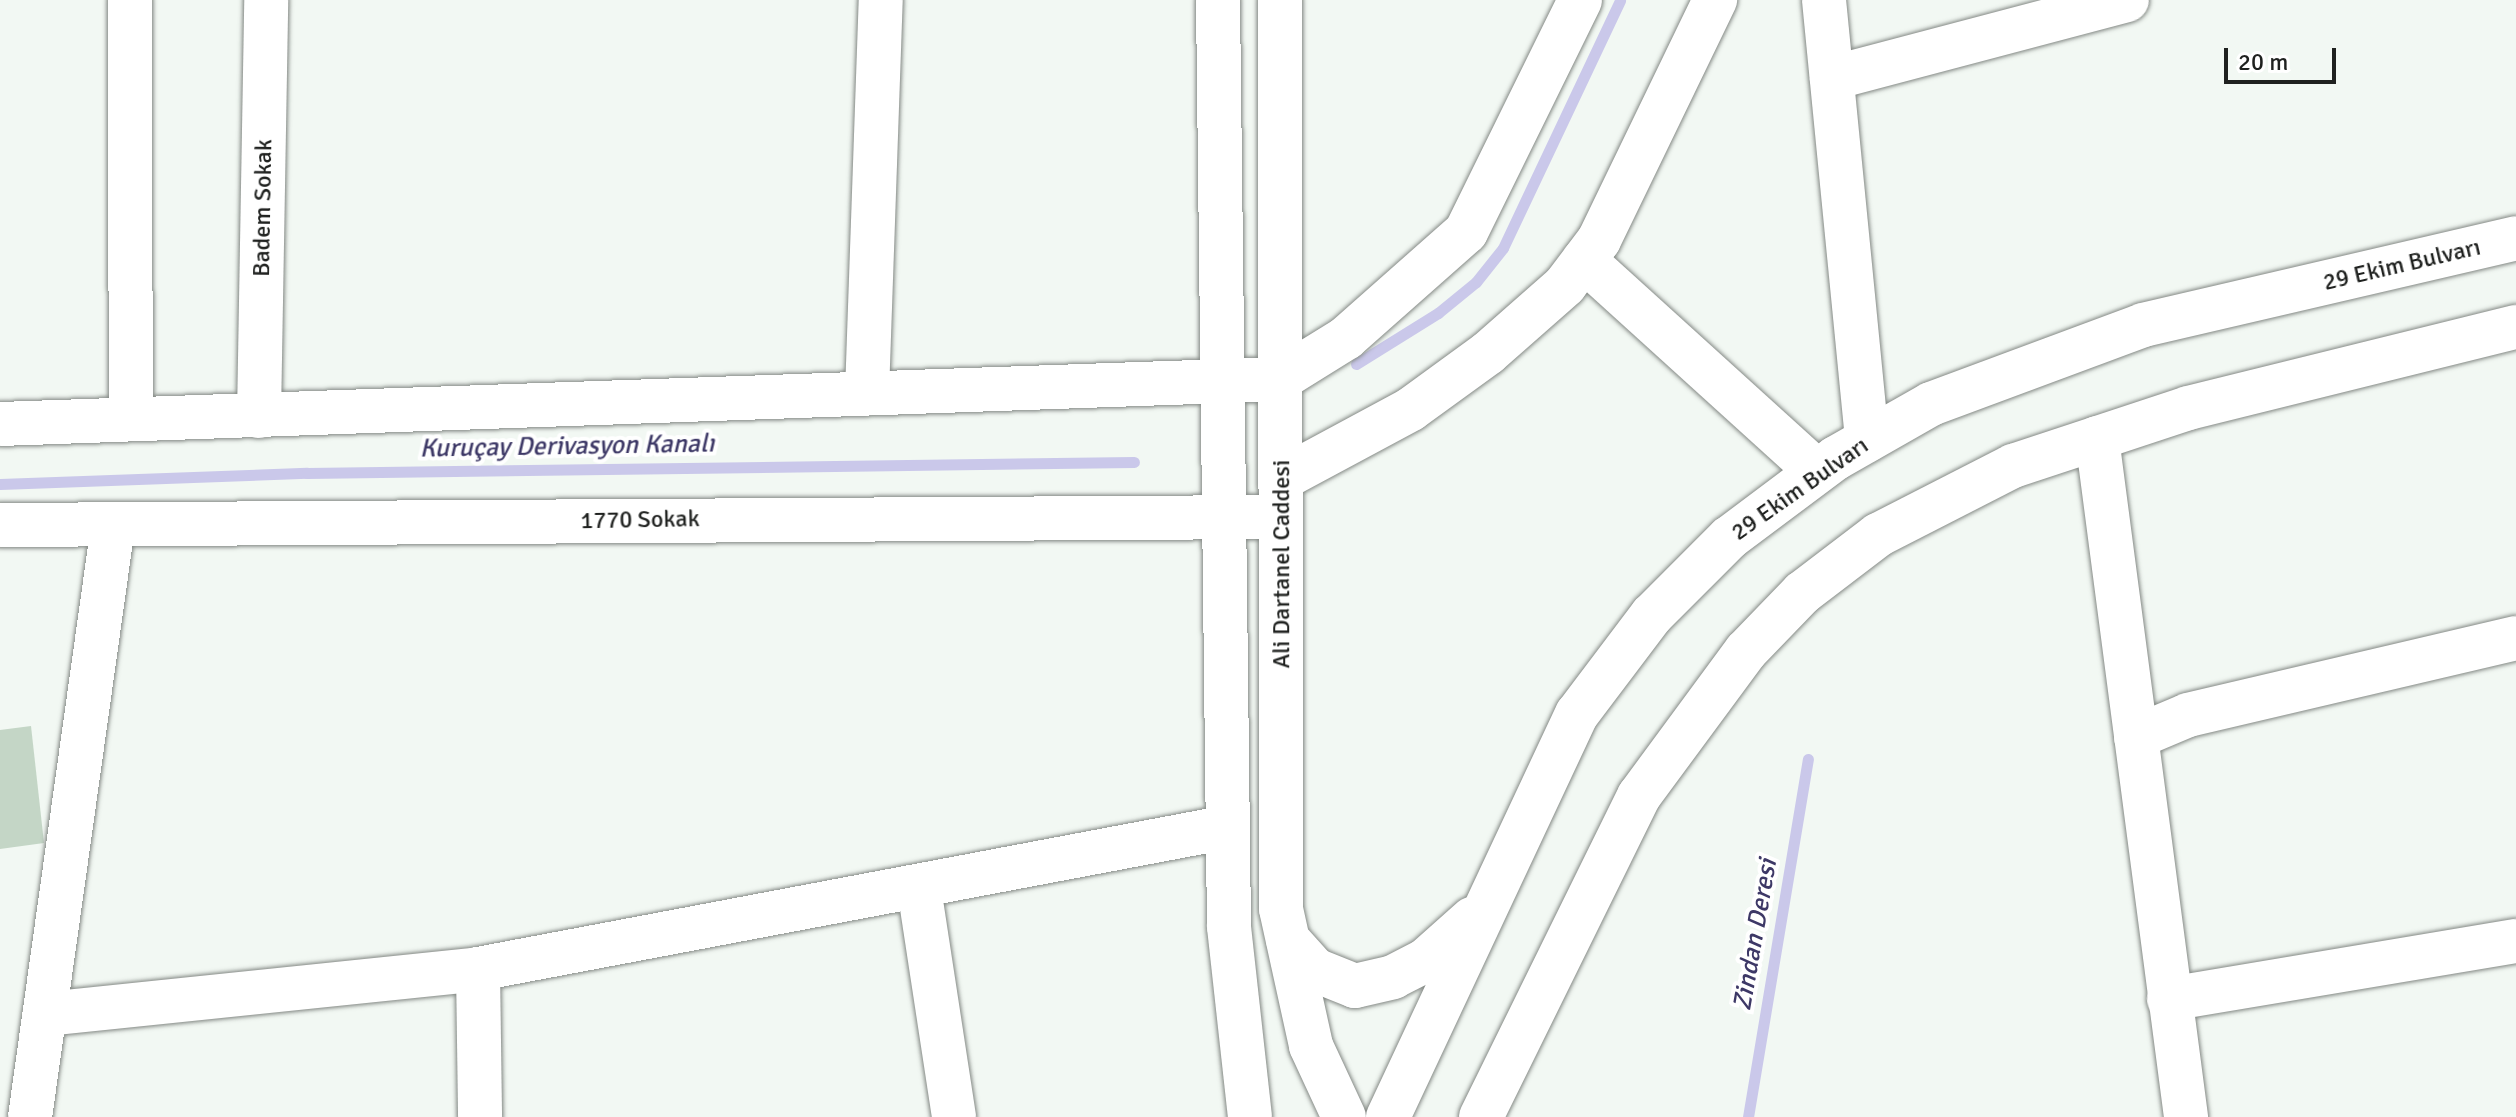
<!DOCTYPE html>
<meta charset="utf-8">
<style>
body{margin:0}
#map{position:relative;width:2516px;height:1117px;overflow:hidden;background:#f2f8f3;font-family:Signika,sans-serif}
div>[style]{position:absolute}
.green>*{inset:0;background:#c4d6c6}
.stream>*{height:11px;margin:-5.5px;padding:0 5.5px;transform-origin:5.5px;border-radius:5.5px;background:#cac8ea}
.roads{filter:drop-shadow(0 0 2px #848985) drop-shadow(0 0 2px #848985)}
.minor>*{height:44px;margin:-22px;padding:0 22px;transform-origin:22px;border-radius:22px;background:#fff}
.major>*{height:44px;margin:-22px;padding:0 22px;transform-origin:22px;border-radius:22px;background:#fff}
span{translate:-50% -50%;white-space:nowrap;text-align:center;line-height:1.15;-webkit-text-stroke:8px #fff;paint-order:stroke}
.street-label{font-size:24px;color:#1f211f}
.water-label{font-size:26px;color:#3d3866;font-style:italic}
.scale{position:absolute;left:2224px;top:48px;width:112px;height:36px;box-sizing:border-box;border:4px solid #1f211f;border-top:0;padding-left:10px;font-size:24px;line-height:28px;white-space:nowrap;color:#1f211f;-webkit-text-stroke:6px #fff;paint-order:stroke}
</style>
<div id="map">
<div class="green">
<div style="clip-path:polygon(31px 726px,44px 843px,0 849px,0 730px)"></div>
</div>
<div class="stream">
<div style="left:1356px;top:364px;width:97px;rotate:-31.9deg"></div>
<div style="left:1438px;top:313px;width:49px;rotate:-39.2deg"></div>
<div style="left:1476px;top:282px;width:43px;rotate:-51.5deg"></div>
<div style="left:1503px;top:248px;width:274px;rotate:-64.7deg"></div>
<div style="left:0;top:484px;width:307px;rotate:-2.1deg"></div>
<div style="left:307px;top:473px;width:827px;rotate:-0.76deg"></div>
<div style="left:1748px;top:1117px;width:363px;rotate:-80.5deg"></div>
</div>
<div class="roads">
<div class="minor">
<div style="left:130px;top:0;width:419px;rotate:89.9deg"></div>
<div style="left:1824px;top:0;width:442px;rotate:84.4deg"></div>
<div style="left:1832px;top:78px;width:305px;rotate:-14.8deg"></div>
<div style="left:1584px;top:260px;width:314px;rotate:42.2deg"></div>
<div style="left:1280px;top:379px;width:78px;rotate:-31.8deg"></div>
<div style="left:1346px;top:338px;width:160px;rotate:-41.5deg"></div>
<div style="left:1466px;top:232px;width:258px;rotate:-63.8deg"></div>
<div style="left:867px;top:393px;width:393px;rotate:-88deg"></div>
<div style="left:259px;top:416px;width:416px;rotate:-89deg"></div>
<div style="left:2097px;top:438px;width:685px;rotate:82.53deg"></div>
<div style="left:1283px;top:478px;width:145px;rotate:-28.3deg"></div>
<div style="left:1411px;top:409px;width:95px;rotate:-36deg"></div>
<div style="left:1488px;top:353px;width:103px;rotate:-41.4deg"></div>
<div style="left:1565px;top:285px;width:56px;rotate:-52.9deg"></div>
<div style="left:1599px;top:240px;width:267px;rotate:-64.2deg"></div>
<div style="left:2136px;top:737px;width:56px;rotate:-22.9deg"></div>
<div style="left:2188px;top:715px;width:337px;rotate:-13.2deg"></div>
<div style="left:919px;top:888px;width:232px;rotate:81.3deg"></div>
<div style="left:478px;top:969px;width:148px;rotate:89.2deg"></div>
<div style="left:2169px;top:999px;width:352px;rotate:-9.5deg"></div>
<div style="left:45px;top:1014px;width:435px;rotate:-5.9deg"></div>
<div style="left:478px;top:969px;width:763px;rotate:-10.72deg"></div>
<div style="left:30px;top:1117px;width:597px;rotate:-82.01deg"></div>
</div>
<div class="major">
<div style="left:1218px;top:0;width:927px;rotate:89.32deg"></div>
<div style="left:1229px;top:927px;width:191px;rotate:83.7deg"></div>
<div style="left:1280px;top:0;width:909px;rotate:89.94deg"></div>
<div style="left:1281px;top:909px;width:140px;rotate:77.6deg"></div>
<div style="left:1311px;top:1046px;width:78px;rotate:65.1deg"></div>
<div style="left:0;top:424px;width:1281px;rotate:-2.01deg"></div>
<div style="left:0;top:525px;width:1281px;rotate:-0.36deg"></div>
<div style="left:1288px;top:940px;width:40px;rotate:48deg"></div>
<div style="left:1315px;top:970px;width:43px;rotate:21.8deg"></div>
<div style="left:1355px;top:986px;width:39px;rotate:-13deg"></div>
<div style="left:1393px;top:977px;width:37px;rotate:-27deg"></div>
<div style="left:1426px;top:960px;width:62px;rotate:-41.7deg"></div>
<div style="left:1388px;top:1117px;width:445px;rotate:-64.9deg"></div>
<div style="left:1577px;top:714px;width:124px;rotate:-52.9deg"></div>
<div style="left:1652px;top:615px;width:109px;rotate:-45deg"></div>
<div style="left:1729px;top:538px;width:134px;rotate:-36.8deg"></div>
<div style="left:1836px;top:458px;width:109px;rotate:-29.6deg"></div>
<div style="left:1931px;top:404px;width:226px;rotate:-20.4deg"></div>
<div style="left:2143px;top:325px;width:383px;rotate:-13.1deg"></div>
<div style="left:1481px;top:1117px;width:358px;rotate:-63.8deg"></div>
<div style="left:1639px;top:796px;width:180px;rotate:-53.6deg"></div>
<div style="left:1746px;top:651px;width:81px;rotate:-46deg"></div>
<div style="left:1802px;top:593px;width:96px;rotate:-37.3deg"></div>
<div style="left:1878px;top:535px;width:152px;rotate:-27.1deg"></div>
<div style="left:2013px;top:466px;width:184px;rotate:-18.3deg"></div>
<div style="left:2188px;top:408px;width:338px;rotate:-13.9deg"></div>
</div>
</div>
<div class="street-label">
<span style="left:263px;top:208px;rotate:-89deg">Badem Sokak</span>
<span style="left:2402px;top:265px;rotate:-13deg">29 Ekim Bulvarı</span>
<span style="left:1800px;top:489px;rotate:-35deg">29 Ekim Bulvarı</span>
<span style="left:640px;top:520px;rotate:-1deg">1770 Sokak</span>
<span style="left:1282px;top:564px;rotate:-90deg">Ali Dartanel Caddesi</span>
</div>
<div class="water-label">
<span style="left:567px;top:447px;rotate:-1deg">Kuruçay Derivasyon Kanalı</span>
<span style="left:1756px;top:935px;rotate:-80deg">Zindan Deresi</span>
</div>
<div class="scale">20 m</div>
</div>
